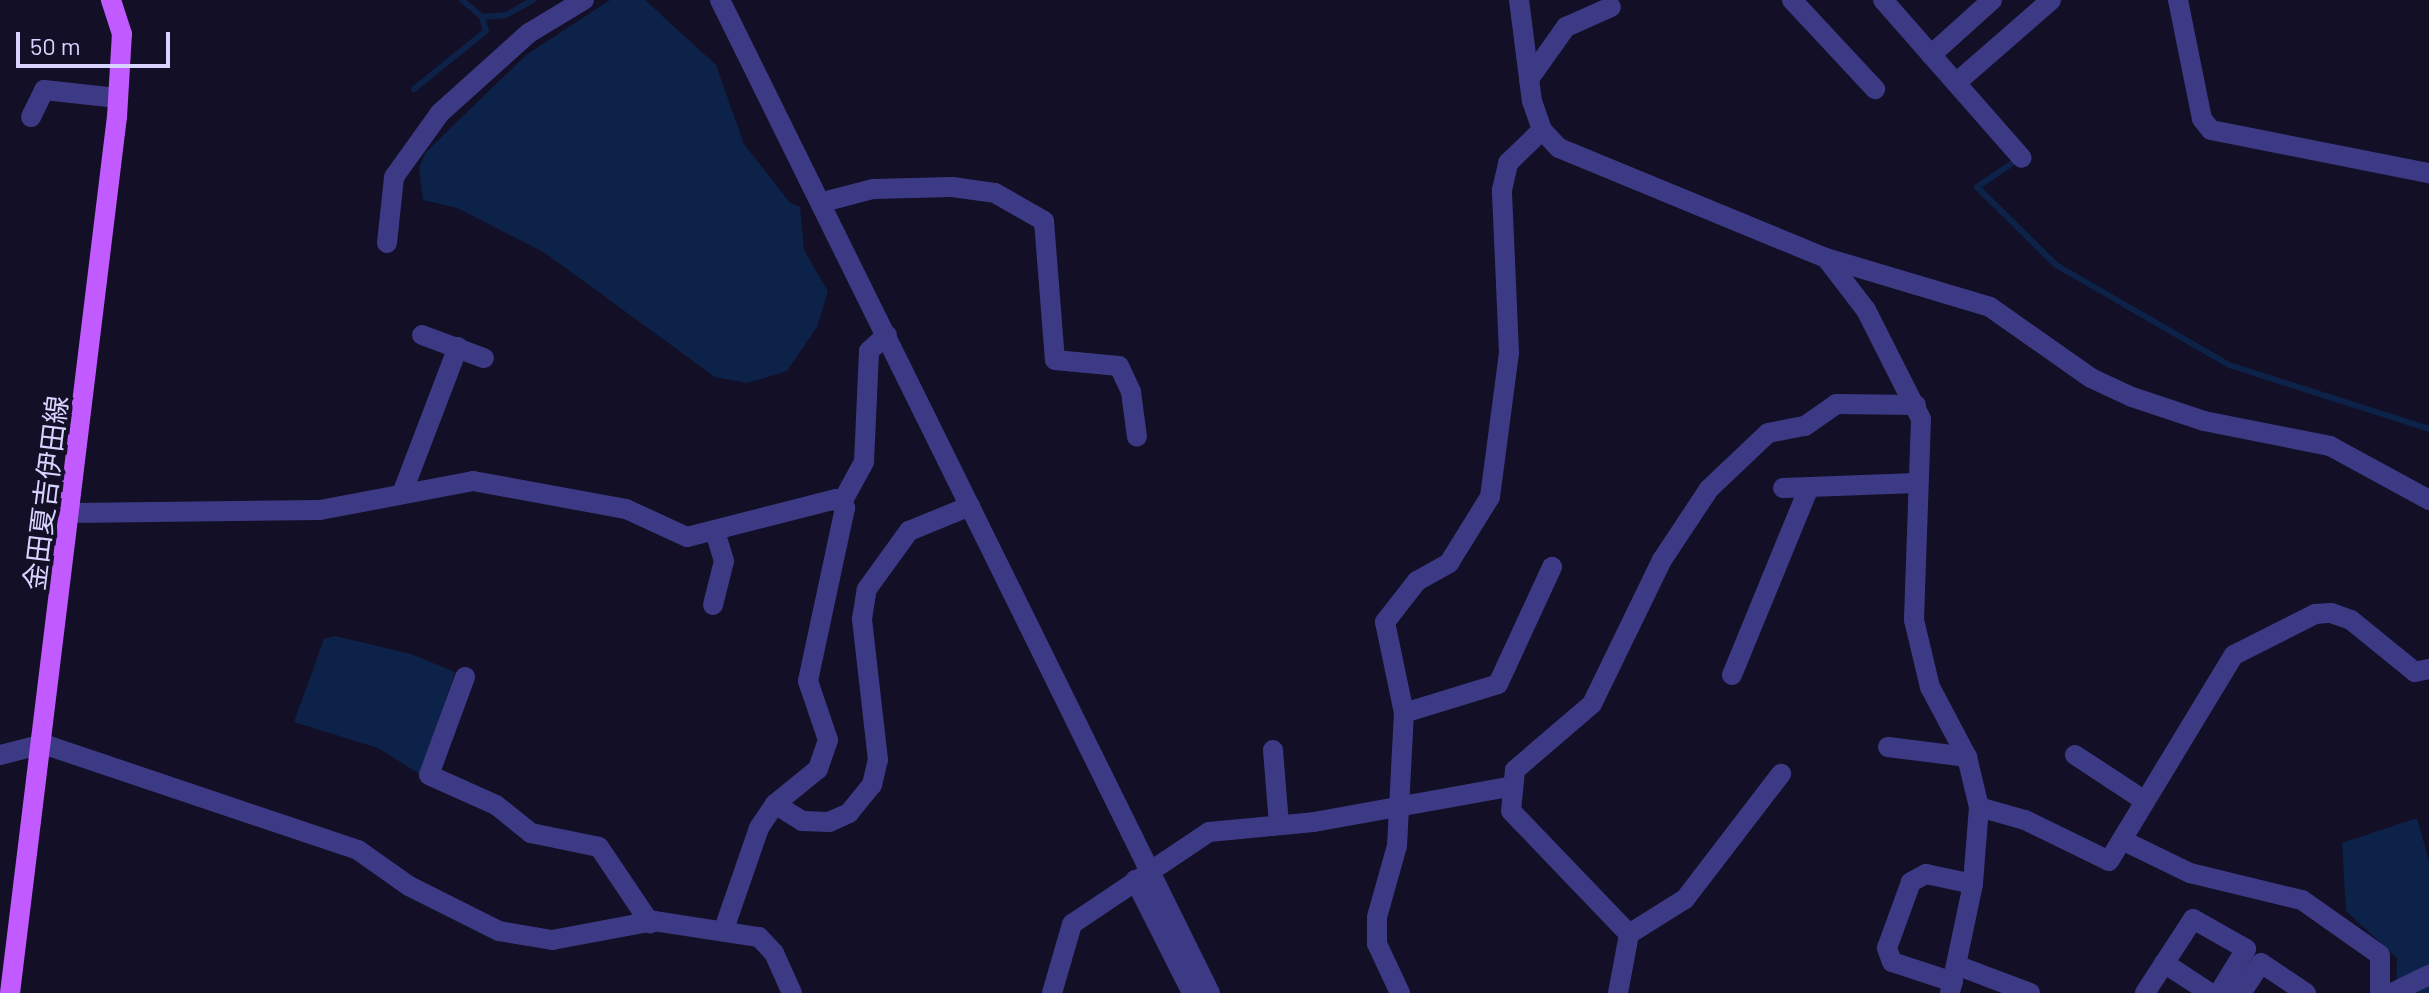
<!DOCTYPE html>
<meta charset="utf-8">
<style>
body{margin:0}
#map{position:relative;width:2429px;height:993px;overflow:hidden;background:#130f26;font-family:Barlow,"Noto Sans JP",sans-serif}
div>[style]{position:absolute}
.water>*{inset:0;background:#0c2248}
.stream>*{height:6px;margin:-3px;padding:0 3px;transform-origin:3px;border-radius:3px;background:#0c2248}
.minor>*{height:20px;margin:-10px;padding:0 10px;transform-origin:10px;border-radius:10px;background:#3d3a85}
.major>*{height:20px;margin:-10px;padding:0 10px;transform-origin:10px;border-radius:10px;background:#c25bff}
span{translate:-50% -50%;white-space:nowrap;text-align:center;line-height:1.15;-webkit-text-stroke:8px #130f26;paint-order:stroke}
.street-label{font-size:28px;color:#d9d4ff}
.scale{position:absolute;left:16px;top:32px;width:154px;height:36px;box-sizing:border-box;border:4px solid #d9d4ff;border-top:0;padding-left:10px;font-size:24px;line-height:28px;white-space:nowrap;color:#d9d4ff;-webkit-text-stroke:6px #130f26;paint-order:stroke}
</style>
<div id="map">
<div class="water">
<div style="clip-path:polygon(610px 0,645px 0,716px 65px,744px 144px,790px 203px,800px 207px,804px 250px,828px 291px,817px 327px,787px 371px,747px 383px,715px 377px,545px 253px,457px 208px,423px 200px,419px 168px,425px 153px,526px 55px)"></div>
<div style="clip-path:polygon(335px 636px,411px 654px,455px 672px,421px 775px,378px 748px,294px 722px,324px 639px)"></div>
<div style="clip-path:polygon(2417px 818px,2429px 861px,2429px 993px,2396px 993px,2397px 958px,2346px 911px,2342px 843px)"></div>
</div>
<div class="stream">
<div style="left:462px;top:0;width:26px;rotate:40deg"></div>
<div style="left:482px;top:17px;width:24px;rotate:-5deg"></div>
<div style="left:506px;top:15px;width:31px;rotate:-29deg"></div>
<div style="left:414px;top:89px;width:92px;rotate:-38.9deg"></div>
<div style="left:486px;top:31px;width:15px;rotate:-106deg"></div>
<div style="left:2011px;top:164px;width:41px;rotate:145.9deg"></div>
<div style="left:1977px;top:187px;width:111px;rotate:44.6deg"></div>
<div style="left:2056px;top:265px;width:200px;rotate:30deg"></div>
<div style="left:2229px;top:365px;width:210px;rotate:17.7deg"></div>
</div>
<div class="minor">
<div style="left:720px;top:0;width:1107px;rotate:63.74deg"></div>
<div style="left:1519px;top:0;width:102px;rotate:82.7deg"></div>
<div style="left:1532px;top:101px;width:31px;rotate:71deg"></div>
<div style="left:1542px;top:130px;width:25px;rotate:47deg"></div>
<div style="left:1559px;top:148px;width:289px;rotate:22.4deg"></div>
<div style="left:1826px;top:258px;width:171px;rotate:16.6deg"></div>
<div style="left:1990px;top:307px;width:123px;rotate:35.1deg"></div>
<div style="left:2091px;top:378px;width:45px;rotate:24.9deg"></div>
<div style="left:2132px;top:397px;width:76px;rotate:18.4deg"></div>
<div style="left:2204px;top:421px;width:128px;rotate:11.2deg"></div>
<div style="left:2330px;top:446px;width:113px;rotate:28.6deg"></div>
<div style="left:1792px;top:0;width:122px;rotate:47deg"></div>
<div style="left:1883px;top:0;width:210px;rotate:48.7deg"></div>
<div style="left:2178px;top:0;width:121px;rotate:78.6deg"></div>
<div style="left:2202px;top:119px;width:14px;rotate:51deg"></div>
<div style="left:2211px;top:130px;width:222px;rotate:11.2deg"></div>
<div style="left:1931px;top:55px;width:82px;rotate:-42deg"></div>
<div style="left:1529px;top:79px;width:64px;rotate:-54.6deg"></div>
<div style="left:1566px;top:27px;width:49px;rotate:-24deg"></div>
<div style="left:1956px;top:83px;width:126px;rotate:-41.1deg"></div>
<div style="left:31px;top:117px;width:30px;rotate:-64deg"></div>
<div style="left:44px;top:90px;width:74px;rotate:6.2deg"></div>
<div style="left:823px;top:202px;width:52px;rotate:-14.6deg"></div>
<div style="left:873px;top:189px;width:79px;rotate:-1.5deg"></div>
<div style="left:952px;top:187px;width:43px;rotate:7.9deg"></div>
<div style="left:995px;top:193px;width:56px;rotate:29.7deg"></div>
<div style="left:1044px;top:221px;width:139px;rotate:85.5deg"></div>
<div style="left:1055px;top:360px;width:64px;rotate:5.4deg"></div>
<div style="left:1119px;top:366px;width:29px;rotate:65deg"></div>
<div style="left:1131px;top:392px;width:45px;rotate:82.4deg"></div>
<div style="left:387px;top:243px;width:66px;rotate:-83.9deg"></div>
<div style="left:394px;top:177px;width:79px;rotate:-54.3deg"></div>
<div style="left:440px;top:113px;width:120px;rotate:-42deg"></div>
<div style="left:529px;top:33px;width:64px;rotate:-31deg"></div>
<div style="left:1826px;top:258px;width:66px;rotate:52.4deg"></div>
<div style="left:1866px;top:310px;width:122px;rotate:63.2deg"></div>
<div style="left:1921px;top:419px;width:201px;rotate:92deg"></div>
<div style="left:1914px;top:620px;width:69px;rotate:76.6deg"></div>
<div style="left:1930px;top:687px;width:79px;rotate:62.1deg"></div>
<div style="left:1967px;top:757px;width:51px;rotate:76.5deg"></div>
<div style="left:1979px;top:807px;width:77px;rotate:94.5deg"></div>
<div style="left:1973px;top:884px;width:111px;rotate:101.9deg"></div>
<div style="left:422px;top:335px;width:66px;rotate:20.4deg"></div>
<div style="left:1783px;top:488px;width:133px;rotate:-2.2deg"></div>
<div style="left:403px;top:491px;width:154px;rotate:-69.1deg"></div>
<div style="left:841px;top:504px;width:48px;rotate:-61.3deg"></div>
<div style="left:864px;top:462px;width:111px;rotate:-87.4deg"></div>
<div style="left:869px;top:351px;width:24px;rotate:-42deg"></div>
<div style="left:71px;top:513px;width:249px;rotate:-0.7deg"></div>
<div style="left:320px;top:510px;width:156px;rotate:-10.7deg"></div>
<div style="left:473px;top:481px;width:156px;rotate:10.4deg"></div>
<div style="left:626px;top:509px;width:67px;rotate:24.7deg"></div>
<div style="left:687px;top:537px;width:154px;rotate:-14.3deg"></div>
<div style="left:836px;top:499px;width:13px;rotate:45deg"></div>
<div style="left:845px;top:508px;width:177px;rotate:102.1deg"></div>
<div style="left:808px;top:681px;width:62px;rotate:71.3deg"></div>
<div style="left:828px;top:740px;width:31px;rotate:109deg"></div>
<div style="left:818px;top:769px;width:55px;rotate:140.9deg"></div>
<div style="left:775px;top:804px;width:29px;rotate:124deg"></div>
<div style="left:759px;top:828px;width:107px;rotate:109.1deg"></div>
<div style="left:713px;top:605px;width:45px;rotate:-76deg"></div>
<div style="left:724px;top:561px;width:28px;rotate:-107deg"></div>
<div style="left:1732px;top:675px;width:203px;rotate:-67.7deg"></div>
<div style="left:465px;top:677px;width:104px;rotate:110.2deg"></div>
<div style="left:429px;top:775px;width:73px;rotate:24.1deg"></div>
<div style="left:496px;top:805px;width:45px;rotate:38.7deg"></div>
<div style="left:531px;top:833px;width:69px;rotate:11.6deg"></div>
<div style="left:599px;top:847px;width:92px;rotate:56.1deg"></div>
<div style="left:1404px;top:713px;width:98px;rotate:-17.1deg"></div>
<div style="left:1498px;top:684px;width:129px;rotate:-65.2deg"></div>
<div style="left:1888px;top:747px;width:80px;rotate:7.2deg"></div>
<div style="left:1273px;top:750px;width:74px;rotate:85.4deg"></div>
<div style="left:0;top:755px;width:44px;rotate:-14.3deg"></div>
<div style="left:43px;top:744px;width:332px;rotate:18.6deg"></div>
<div style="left:358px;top:850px;width:62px;rotate:35.2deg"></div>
<div style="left:409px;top:886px;width:101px;rotate:26.6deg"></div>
<div style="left:499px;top:931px;width:54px;rotate:9.6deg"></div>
<div style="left:552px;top:940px;width:104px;rotate:-10.6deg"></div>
<div style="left:654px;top:921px;width:106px;rotate:8.7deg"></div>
<div style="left:759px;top:937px;width:22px;rotate:47deg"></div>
<div style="left:774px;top:953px;width:44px;rotate:65.8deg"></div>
<div style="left:2075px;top:755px;width:84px;rotate:33.3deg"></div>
<div style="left:775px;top:804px;width:32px;rotate:32deg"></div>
<div style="left:802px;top:821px;width:27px;rotate:2deg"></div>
<div style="left:829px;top:822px;width:22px;rotate:-24deg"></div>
<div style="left:849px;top:813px;width:36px;rotate:-51deg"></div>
<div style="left:872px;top:785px;width:26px;rotate:-77deg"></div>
<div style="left:878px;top:760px;width:142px;rotate:-96.5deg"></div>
<div style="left:862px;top:619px;width:30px;rotate:-81deg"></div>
<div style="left:867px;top:589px;width:72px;rotate:-54.1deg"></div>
<div style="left:909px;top:531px;width:66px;rotate:-22.3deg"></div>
<div style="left:1979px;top:807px;width:48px;rotate:15.8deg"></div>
<div style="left:2025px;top:820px;width:93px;rotate:26deg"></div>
<div style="left:2109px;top:861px;width:241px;rotate:-58.8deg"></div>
<div style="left:2234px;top:655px;width:91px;rotate:-26.8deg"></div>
<div style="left:2315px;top:614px;width:16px;rotate:-4deg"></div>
<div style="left:2331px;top:613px;width:21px;rotate:19deg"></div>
<div style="left:2351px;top:620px;width:82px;rotate:39.1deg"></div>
<div style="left:2415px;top:672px;width:14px;rotate:-12deg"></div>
<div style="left:2122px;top:840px;width:76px;rotate:25.9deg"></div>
<div style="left:2190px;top:873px;width:115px;rotate:13.6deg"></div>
<div style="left:2302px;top:900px;width:95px;rotate:35.2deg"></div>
<div style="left:2380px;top:955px;width:38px;rotate:90deg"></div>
<div style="left:1135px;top:880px;width:127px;rotate:63.2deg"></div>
<div style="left:1629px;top:934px;width:66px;rotate:-32deg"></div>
<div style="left:1685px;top:899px;width:158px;rotate:-52.5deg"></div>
<div style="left:2164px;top:963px;width:55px;rotate:33.1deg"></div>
<div style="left:1956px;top:965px;width:79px;rotate:20.7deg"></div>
<div style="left:1953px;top:982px;width:64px;rotate:-161.8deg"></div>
<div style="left:1892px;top:962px;width:15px;rotate:-110deg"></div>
<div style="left:1887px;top:948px;width:70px;rotate:-70deg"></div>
<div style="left:1911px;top:882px;width:17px;rotate:-28deg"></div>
<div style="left:1926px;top:874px;width:48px;rotate:12deg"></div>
<div style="left:1052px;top:993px;width:72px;rotate:-73.8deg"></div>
<div style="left:1072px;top:924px;width:165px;rotate:-33.9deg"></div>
<div style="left:1209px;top:832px;width:105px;rotate:-5.4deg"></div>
<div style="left:1314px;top:822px;width:198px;rotate:-10.2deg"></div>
<div style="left:1400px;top:993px;width:54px;rotate:-115.1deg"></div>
<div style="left:1377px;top:944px;width:27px;rotate:-90deg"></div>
<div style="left:1377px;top:917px;width:74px;rotate:-74.3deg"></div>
<div style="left:1397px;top:846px;width:133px;rotate:-87deg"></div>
<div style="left:1404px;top:713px;width:93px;rotate:-101.8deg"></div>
<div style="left:1385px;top:622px;width:52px;rotate:-52deg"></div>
<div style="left:1417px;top:581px;width:37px;rotate:-29deg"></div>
<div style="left:1449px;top:563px;width:78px;rotate:-58.2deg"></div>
<div style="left:1490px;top:497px;width:145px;rotate:-82.5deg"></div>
<div style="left:1509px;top:353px;width:163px;rotate:-92.5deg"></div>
<div style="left:1502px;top:190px;width:28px;rotate:-77deg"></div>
<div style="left:1508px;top:163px;width:47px;rotate:-44.1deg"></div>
<div style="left:1618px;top:993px;width:60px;rotate:-79.4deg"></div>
<div style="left:1629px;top:934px;width:170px;rotate:-133.8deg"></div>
<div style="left:1511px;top:811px;width:41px;rotate:-84.4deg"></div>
<div style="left:1515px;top:770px;width:101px;rotate:-40.6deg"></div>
<div style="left:1592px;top:704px;width:160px;rotate:-64.1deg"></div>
<div style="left:1662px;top:560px;width:85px;rotate:-56.5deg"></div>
<div style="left:1709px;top:489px;width:81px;rotate:-43.5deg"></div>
<div style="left:1768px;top:433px;width:38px;rotate:-11deg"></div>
<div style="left:1805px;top:426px;width:38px;rotate:-35deg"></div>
<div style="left:1836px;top:404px;width:80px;rotate:0.7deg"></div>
<div style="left:2145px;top:993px;width:88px;rotate:-57deg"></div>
<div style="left:2193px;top:919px;width:61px;rotate:29.5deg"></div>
<div style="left:2246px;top:949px;width:52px;rotate:121.5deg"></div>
<div style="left:2241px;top:993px;width:36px;rotate:-56deg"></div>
<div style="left:2261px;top:963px;width:54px;rotate:33.7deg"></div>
<div style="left:2392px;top:993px;width:41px;rotate:-25.9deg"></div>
</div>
<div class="major">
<div style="left:10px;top:993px;width:883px;rotate:-83.04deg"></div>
<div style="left:117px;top:117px;width:83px;rotate:-86.6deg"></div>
<div style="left:122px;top:34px;width:36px;rotate:-108deg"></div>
</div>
<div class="street-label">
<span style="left:45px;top:493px;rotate:-83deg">金田夏吉伊田線</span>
</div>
<div class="scale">50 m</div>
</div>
